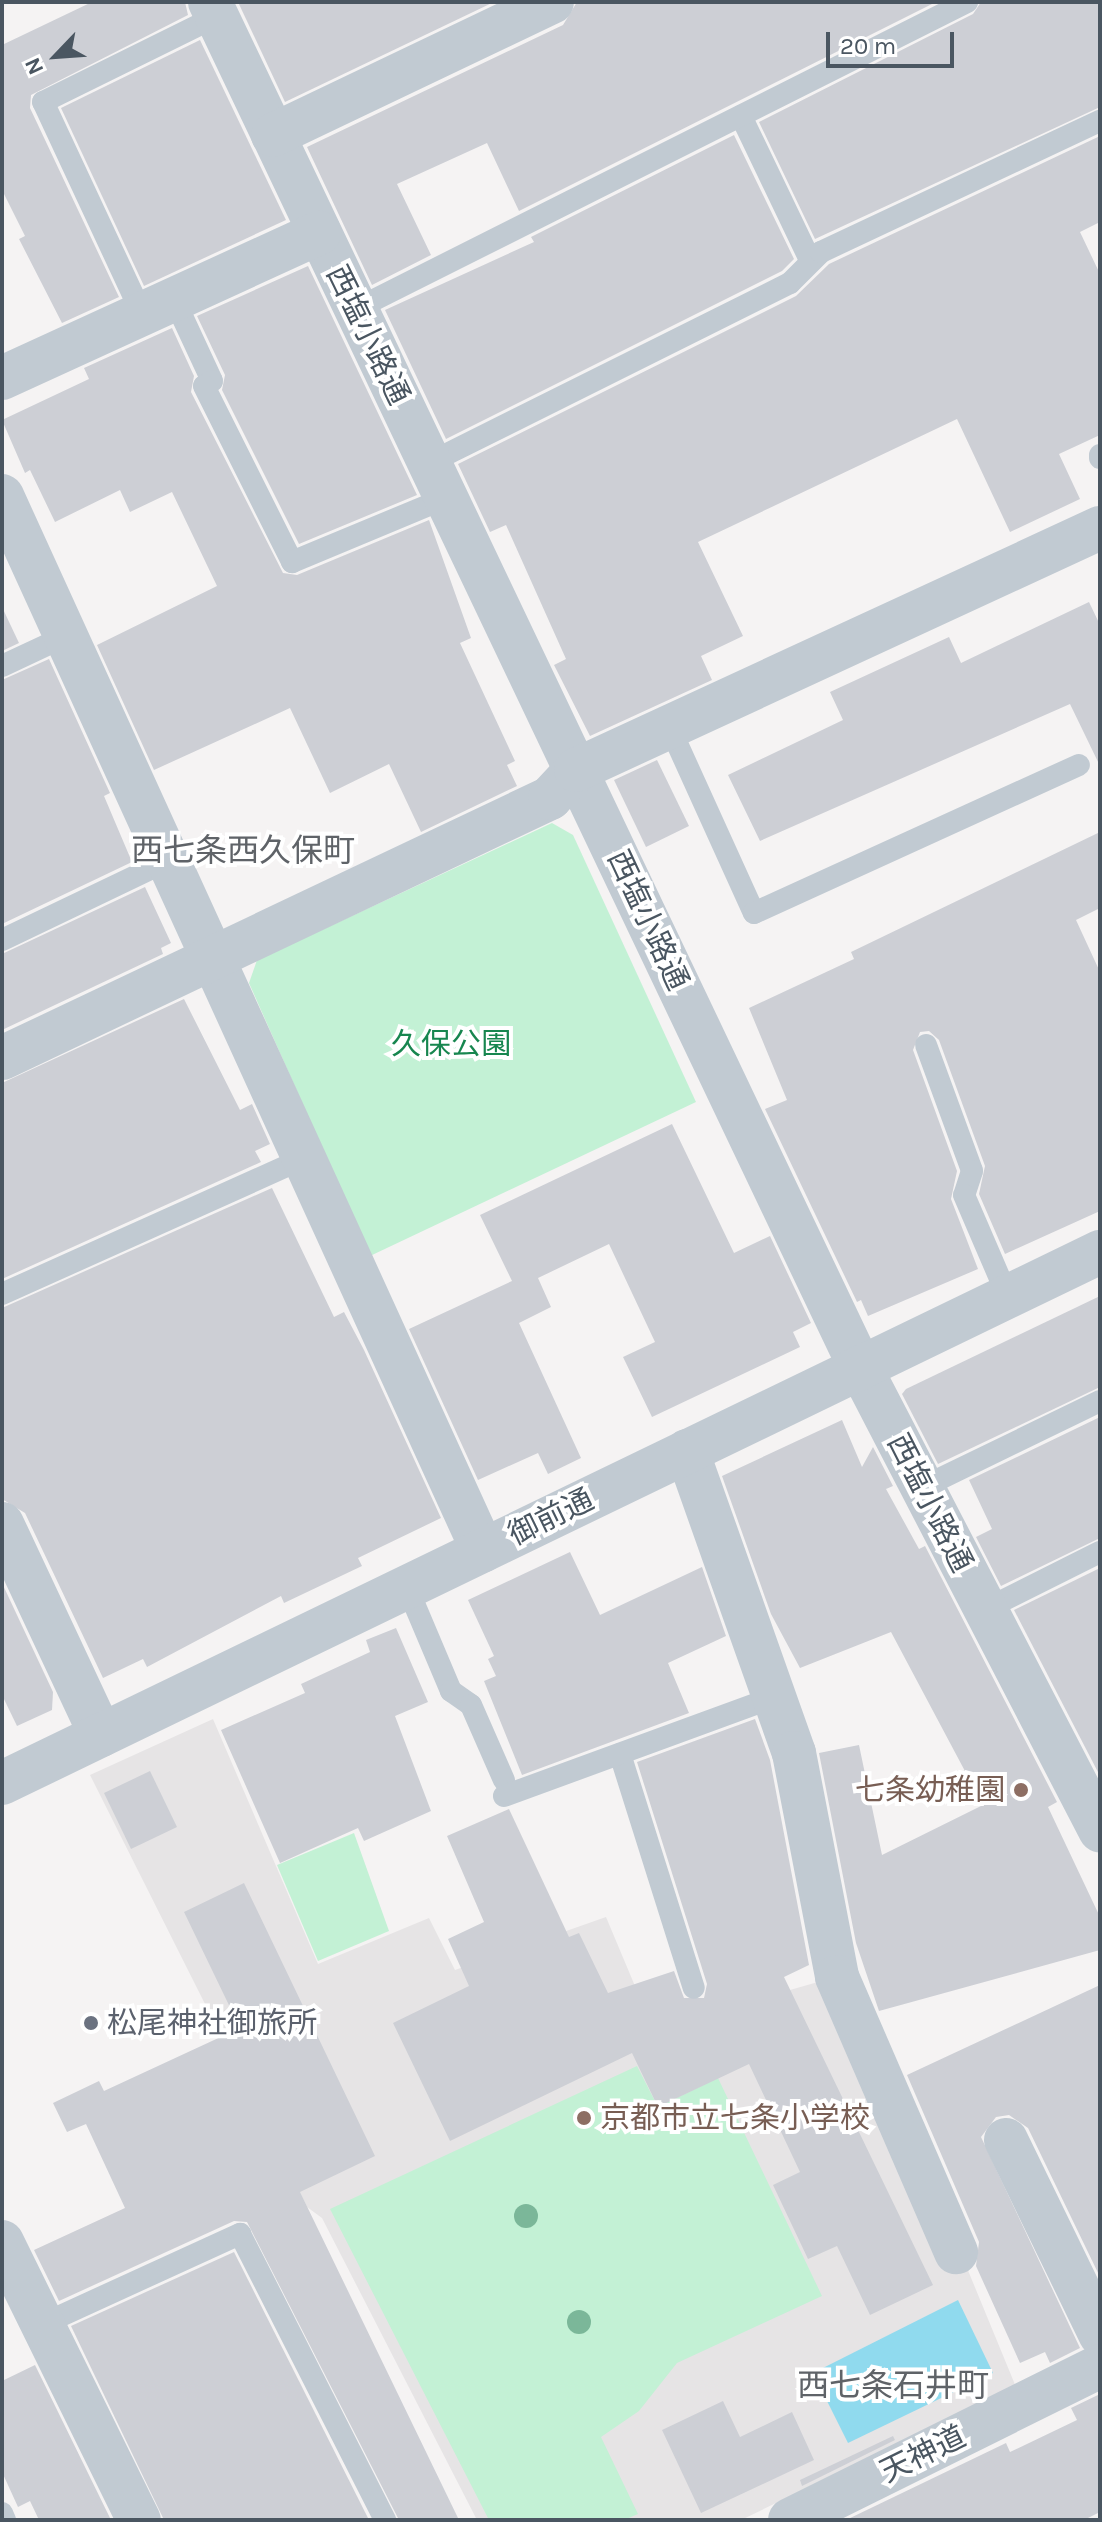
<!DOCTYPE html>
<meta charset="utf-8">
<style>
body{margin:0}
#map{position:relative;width:1102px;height:2522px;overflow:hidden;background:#f5f3f3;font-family:Karla,"Noto Sans JP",sans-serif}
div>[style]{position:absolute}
.education>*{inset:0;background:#e6e4e5}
.green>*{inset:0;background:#c3f1d5}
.water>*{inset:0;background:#90daee}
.building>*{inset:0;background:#cdcfd5}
.service>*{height:22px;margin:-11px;padding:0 11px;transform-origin:11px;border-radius:11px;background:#c1cad2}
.minor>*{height:44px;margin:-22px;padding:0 22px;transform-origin:22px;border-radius:22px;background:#c1cad2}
.tertiary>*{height:44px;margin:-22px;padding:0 22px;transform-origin:22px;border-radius:22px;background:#c1cad2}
.trees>*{width:24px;height:24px;margin:-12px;border-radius:50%;background:#7bb799}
.dots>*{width:22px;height:22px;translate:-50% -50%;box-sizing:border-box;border:4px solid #fff;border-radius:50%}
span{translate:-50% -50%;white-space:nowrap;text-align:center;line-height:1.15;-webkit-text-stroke:8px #fff;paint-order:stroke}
.street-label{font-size:30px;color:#4a5661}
.park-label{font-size:30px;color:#17864f}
.education-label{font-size:30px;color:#785e54}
.right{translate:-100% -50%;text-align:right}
.left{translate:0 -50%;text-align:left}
.worship-label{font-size:30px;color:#5b616d}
.neighbourhood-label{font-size:32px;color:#5f6368}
.frame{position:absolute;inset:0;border:4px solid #4a5661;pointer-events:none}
.north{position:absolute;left:16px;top:16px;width:80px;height:80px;-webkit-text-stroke:6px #fff;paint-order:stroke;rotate:245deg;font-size:22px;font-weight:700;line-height:32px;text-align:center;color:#4a5661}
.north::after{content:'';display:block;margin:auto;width:28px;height:36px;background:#4a5661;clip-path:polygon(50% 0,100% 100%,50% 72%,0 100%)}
.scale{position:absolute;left:826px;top:32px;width:128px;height:36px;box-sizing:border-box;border:4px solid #4a5661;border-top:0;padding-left:10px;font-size:24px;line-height:28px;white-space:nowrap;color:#4a5661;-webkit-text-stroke:6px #fff;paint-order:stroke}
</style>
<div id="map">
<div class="education">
<div style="clip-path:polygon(213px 1719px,318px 1964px,429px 1918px,455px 1970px,606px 1917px,653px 2029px,846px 1974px,1016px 2387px,741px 2520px,477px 2520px,322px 2218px,307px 2207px,90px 1775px)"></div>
</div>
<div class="green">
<div style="clip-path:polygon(552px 823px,573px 835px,696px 1102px,370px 1256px,249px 983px,257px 960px)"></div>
<div style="clip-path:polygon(354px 1833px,389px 1931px,318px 1961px,277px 1865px)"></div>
<div style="clip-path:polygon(637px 2066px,658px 2107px,718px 2078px,822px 2296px,677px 2363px,639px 2411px,601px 2437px,638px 2514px,624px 2520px,489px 2520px,330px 2209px)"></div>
</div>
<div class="water">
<div style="clip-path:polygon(958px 2300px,993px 2373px,848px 2443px,813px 2373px)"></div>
</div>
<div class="building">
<div style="clip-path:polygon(92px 2px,185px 2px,188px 15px,31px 95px,30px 108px,119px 297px,62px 323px,19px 239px,25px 236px,2px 190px,2px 45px)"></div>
<div style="clip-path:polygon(238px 2px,494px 2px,285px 102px)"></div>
<div style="clip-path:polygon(577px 2px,936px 2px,519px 211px,487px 143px,397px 184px,431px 255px,372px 285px,307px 147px,563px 25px)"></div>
<div style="clip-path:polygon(981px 2px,1100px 2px,1100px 107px,815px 239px,759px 122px,973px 14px)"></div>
<div style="clip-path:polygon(200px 40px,286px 220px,144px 286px,61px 108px)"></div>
<div style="clip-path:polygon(734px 135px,794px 259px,782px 271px,446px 439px,385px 310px,534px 242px,531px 237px)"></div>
<div style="clip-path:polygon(1100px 136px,1100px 222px,1080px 232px,1100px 274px,1100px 435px,1059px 454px,1080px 499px,1010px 532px,957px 419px,698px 542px,743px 636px,701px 656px,712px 680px,590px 736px,554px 665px,566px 659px,506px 525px,490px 532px,458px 464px,796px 296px,829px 264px)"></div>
<div style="clip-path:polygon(308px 266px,417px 495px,299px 544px,222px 390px,225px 375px,197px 316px)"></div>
<div style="clip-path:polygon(172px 328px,194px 376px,191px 392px,283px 573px,297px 575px,429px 520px,471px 638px,460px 643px,515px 761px,507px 765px,517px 786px,421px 832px,389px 764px,330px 793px,290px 708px,154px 770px,97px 645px,217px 586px,172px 492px,130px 512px,120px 490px,55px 522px,30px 470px,25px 473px,2px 420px,89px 379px,84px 368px)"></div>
<div style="clip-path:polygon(1089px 602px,1100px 625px,1100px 766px,1070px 704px,760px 841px,728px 775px,843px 720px,830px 692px,949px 637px,961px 663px)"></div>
<div style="clip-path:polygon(2px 607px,19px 643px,2px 651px)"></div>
<div style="clip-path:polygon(49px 659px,110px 793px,104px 796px,132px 862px,2px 924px,2px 680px)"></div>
<div style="clip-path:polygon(657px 760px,689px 826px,646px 847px,614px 780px)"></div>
<div style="clip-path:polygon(1100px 832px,1100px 908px,1076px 920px,1100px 972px,1100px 1211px,1005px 1254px,979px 1194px,985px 1166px,939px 1040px,929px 1031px,920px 1032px,913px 1050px,957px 1171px,951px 1199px,978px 1269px,868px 1316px,861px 1300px,857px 1302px,765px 1109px,787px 1100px,749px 1008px,854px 959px,851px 952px)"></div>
<div style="clip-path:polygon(145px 887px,171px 943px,161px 948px,163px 954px,2px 1030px,2px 954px)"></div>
<div style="clip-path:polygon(184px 999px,240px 1110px,252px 1104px,270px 1144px,255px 1151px,261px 1162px,2px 1279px,2px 1083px)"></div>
<div style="clip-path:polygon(672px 1124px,734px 1253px,770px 1236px,811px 1323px,793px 1332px,800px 1347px,652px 1417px,623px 1357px,655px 1342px,609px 1244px,538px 1278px,551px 1307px,519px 1323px,581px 1458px,548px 1474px,538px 1453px,478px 1480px,409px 1329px,512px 1281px,480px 1215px)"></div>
<div style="clip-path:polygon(272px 1188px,334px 1317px,344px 1312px,364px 1350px,441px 1518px,358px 1558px,362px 1566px,284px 1603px,281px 1596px,147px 1667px,143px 1659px,103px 1678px,25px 1513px,2px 1499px,2px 1308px)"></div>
<div style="clip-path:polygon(1100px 1296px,1100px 1387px,938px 1464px,902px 1394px,906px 1389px)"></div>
<div style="clip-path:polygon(1100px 1417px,1100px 1538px,1001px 1586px,976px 1537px,992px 1529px,969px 1480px)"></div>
<div style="clip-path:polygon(842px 1420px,862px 1467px,873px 1447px,893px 1486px,886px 1489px,919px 1549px,925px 1546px,1057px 1802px,1048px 1807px,1100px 1917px,1100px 1950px,879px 2011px,856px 1943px,819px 1753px,859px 1745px,882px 1855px,983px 1805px,891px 1632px,800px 1668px,771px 1614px,722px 1476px)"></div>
<div style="clip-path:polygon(570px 1552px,600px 1615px,702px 1567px,726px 1636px,668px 1663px,689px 1713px,522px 1775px,484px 1681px,496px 1676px,488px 1659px,494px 1656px,468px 1600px)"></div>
<div style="clip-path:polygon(1100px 1568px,1100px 1776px,1014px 1610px)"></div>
<div style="clip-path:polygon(2px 1583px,53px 1692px,52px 1710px,17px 1726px,2px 1695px)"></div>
<div style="clip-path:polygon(396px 1628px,428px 1702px,395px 1716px,431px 1811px,364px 1841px,358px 1828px,280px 1863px,221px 1730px,305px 1693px,301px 1684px,370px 1652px,366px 1640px)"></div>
<div style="clip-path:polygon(755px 1719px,770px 1760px,809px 1965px,784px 1977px,933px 2285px,870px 2315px,837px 2246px,808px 2259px,773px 2185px,800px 2172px,749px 2064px,658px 2107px,632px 2053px,450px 2141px,393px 2023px,469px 1986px,448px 1939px,484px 1922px,447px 1836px,509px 1809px,569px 1937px,579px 1933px,608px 1993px,674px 1971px,684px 1998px,704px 1998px,707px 1984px,637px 1762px)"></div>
<div style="clip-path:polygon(150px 1771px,177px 1827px,131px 1849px,104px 1793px)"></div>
<div style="clip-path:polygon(244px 1883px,375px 2156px,300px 2192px,459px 2520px,399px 2520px,247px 2222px,234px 2221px,59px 2301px,34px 2250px,125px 2208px,86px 2124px,67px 2132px,53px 2103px,99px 2081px,104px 2091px,240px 2028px,184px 1912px)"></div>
<div style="clip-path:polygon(1100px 1985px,1100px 2277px,1028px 2128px,1009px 2115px,996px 2117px,981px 2137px,1080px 2348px,1050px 2363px,1045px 2352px,1020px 2363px,976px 2266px,979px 2242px,907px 2075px)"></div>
<div style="clip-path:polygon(234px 2252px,369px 2520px,164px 2520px,71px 2326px)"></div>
<div style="clip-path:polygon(35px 2365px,111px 2520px,39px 2520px,30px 2501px,18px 2507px,2px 2472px,2px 2381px)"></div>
<div style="clip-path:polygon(1100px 2394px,1100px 2512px,1084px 2520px,846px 2520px,1006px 2443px,1010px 2452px,1077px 2420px,1071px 2408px)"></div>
<div style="clip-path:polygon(723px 2401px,740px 2437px,792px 2412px,814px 2460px,701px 2513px,662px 2430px)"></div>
<div style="clip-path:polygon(893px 2436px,895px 2440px,802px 2486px,800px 2480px)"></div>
</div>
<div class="service">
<div style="left:741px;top:116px;width:157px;rotate:64.4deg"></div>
<div style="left:174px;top:299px;width:90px;rotate:65.1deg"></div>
<div style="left:212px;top:381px;width:9px;rotate:148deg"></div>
<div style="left:204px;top:386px;width:197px;rotate:63.4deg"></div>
<div style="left:292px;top:562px;width:167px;rotate:-22.6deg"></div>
<div style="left:356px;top:309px;width:684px;rotate:-26.68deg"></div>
<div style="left:142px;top:314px;width:234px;rotate:-115deg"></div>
<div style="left:43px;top:102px;width:194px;rotate:-26.3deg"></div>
<div style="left:1100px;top:455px;width:3px;rotate:90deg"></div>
<div style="left:429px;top:463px;width:403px;rotate:-26.5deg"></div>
<div style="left:790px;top:283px;width:44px;rotate:-45deg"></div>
<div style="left:821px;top:252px;width:308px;rotate:-25.2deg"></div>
<div style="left:2px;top:666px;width:71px;rotate:-25.1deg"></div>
<div style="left:670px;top:728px;width:203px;rotate:65.6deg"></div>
<div style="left:754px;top:913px;width:357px;rotate:-24.5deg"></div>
<div style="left:2px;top:940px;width:185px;rotate:-25.6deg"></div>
<div style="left:926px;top:1045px;width:134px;rotate:69.9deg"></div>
<div style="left:972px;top:1171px;width:25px;rotate:108deg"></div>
<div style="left:964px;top:1195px;width:109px;rotate:66.7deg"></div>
<div style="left:2px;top:1294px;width:331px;rotate:-24.2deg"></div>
<div style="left:923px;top:1487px;width:197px;rotate:-25.9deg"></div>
<div style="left:407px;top:1587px;width:113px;rotate:67.1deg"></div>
<div style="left:451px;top:1691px;width:24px;rotate:35deg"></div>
<div style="left:471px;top:1705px;width:82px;rotate:66.3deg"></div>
<div style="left:986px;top:1609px;width:127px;rotate:-26.6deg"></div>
<div style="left:620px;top:1754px;width:245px;rotate:72.5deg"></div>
<div style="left:504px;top:1796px;width:288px;rotate:-20.1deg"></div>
<div style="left:43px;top:2324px;width:217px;rotate:-24.6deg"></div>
<div style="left:240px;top:2234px;width:321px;rotate:63.1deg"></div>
<div style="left:2px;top:2513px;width:8px;rotate:67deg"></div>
</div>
<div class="minor">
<div style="left:210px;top:2px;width:1512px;rotate:64.54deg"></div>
<div style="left:860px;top:1367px;width:522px;rotate:62.6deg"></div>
<div style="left:273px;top:135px;width:309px;rotate:-25.5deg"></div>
<div style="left:2px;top:378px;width:349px;rotate:-24.6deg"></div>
<div style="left:2px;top:496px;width:1159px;rotate:65.49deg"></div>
<div style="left:2px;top:1058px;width:607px;rotate:-25.38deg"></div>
<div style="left:550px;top:798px;width:38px;rotate:-47deg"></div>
<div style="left:576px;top:770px;width:577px;rotate:-24.79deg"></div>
<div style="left:687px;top:1451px;width:320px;rotate:70.5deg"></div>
<div style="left:794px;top:1753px;width:228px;rotate:79.1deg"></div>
<div style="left:837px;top:1977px;width:300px;rotate:66.6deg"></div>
<div style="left:2px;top:1524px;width:233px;rotate:64.9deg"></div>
<div style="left:1006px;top:2140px;width:216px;rotate:64.1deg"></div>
<div style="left:2px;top:2242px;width:310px;rotate:63.8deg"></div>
<div style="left:790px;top:2520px;width:346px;rotate:-26.4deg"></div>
</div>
<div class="tertiary">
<div style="left:2px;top:1783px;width:1220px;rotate:-25.81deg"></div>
</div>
<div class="trees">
<div style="left:526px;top:2216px"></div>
<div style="left:579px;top:2322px"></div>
</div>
<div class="dots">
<div style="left:1021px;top:1790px;background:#8d6e63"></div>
<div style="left:91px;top:2023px;background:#6b7280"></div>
<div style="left:584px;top:2118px;background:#8d6e63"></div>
</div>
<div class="street-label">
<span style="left:368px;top:335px;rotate:64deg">西塩小路通</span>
<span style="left:648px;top:920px;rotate:65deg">西塩小路通</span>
<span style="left:930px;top:1503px;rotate:63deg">西塩小路通</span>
<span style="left:551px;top:1517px;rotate:-26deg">御前通</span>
<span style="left:923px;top:2454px;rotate:-26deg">天神道</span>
</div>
<div class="park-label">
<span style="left:451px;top:1044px">久保公園</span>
</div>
<div class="education-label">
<span class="right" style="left:1005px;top:1790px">七条幼稚園</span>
<span class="left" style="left:600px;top:2118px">京都市立七条小学校</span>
</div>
<div class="worship-label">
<span class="left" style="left:107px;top:2023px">松尾神社御旅所</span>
</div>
<div class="neighbourhood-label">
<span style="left:243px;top:851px">西七条西久保町</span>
<span style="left:893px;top:2386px">西七条石井町</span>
</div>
<div class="frame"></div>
<div class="north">N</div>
<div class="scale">20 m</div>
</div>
